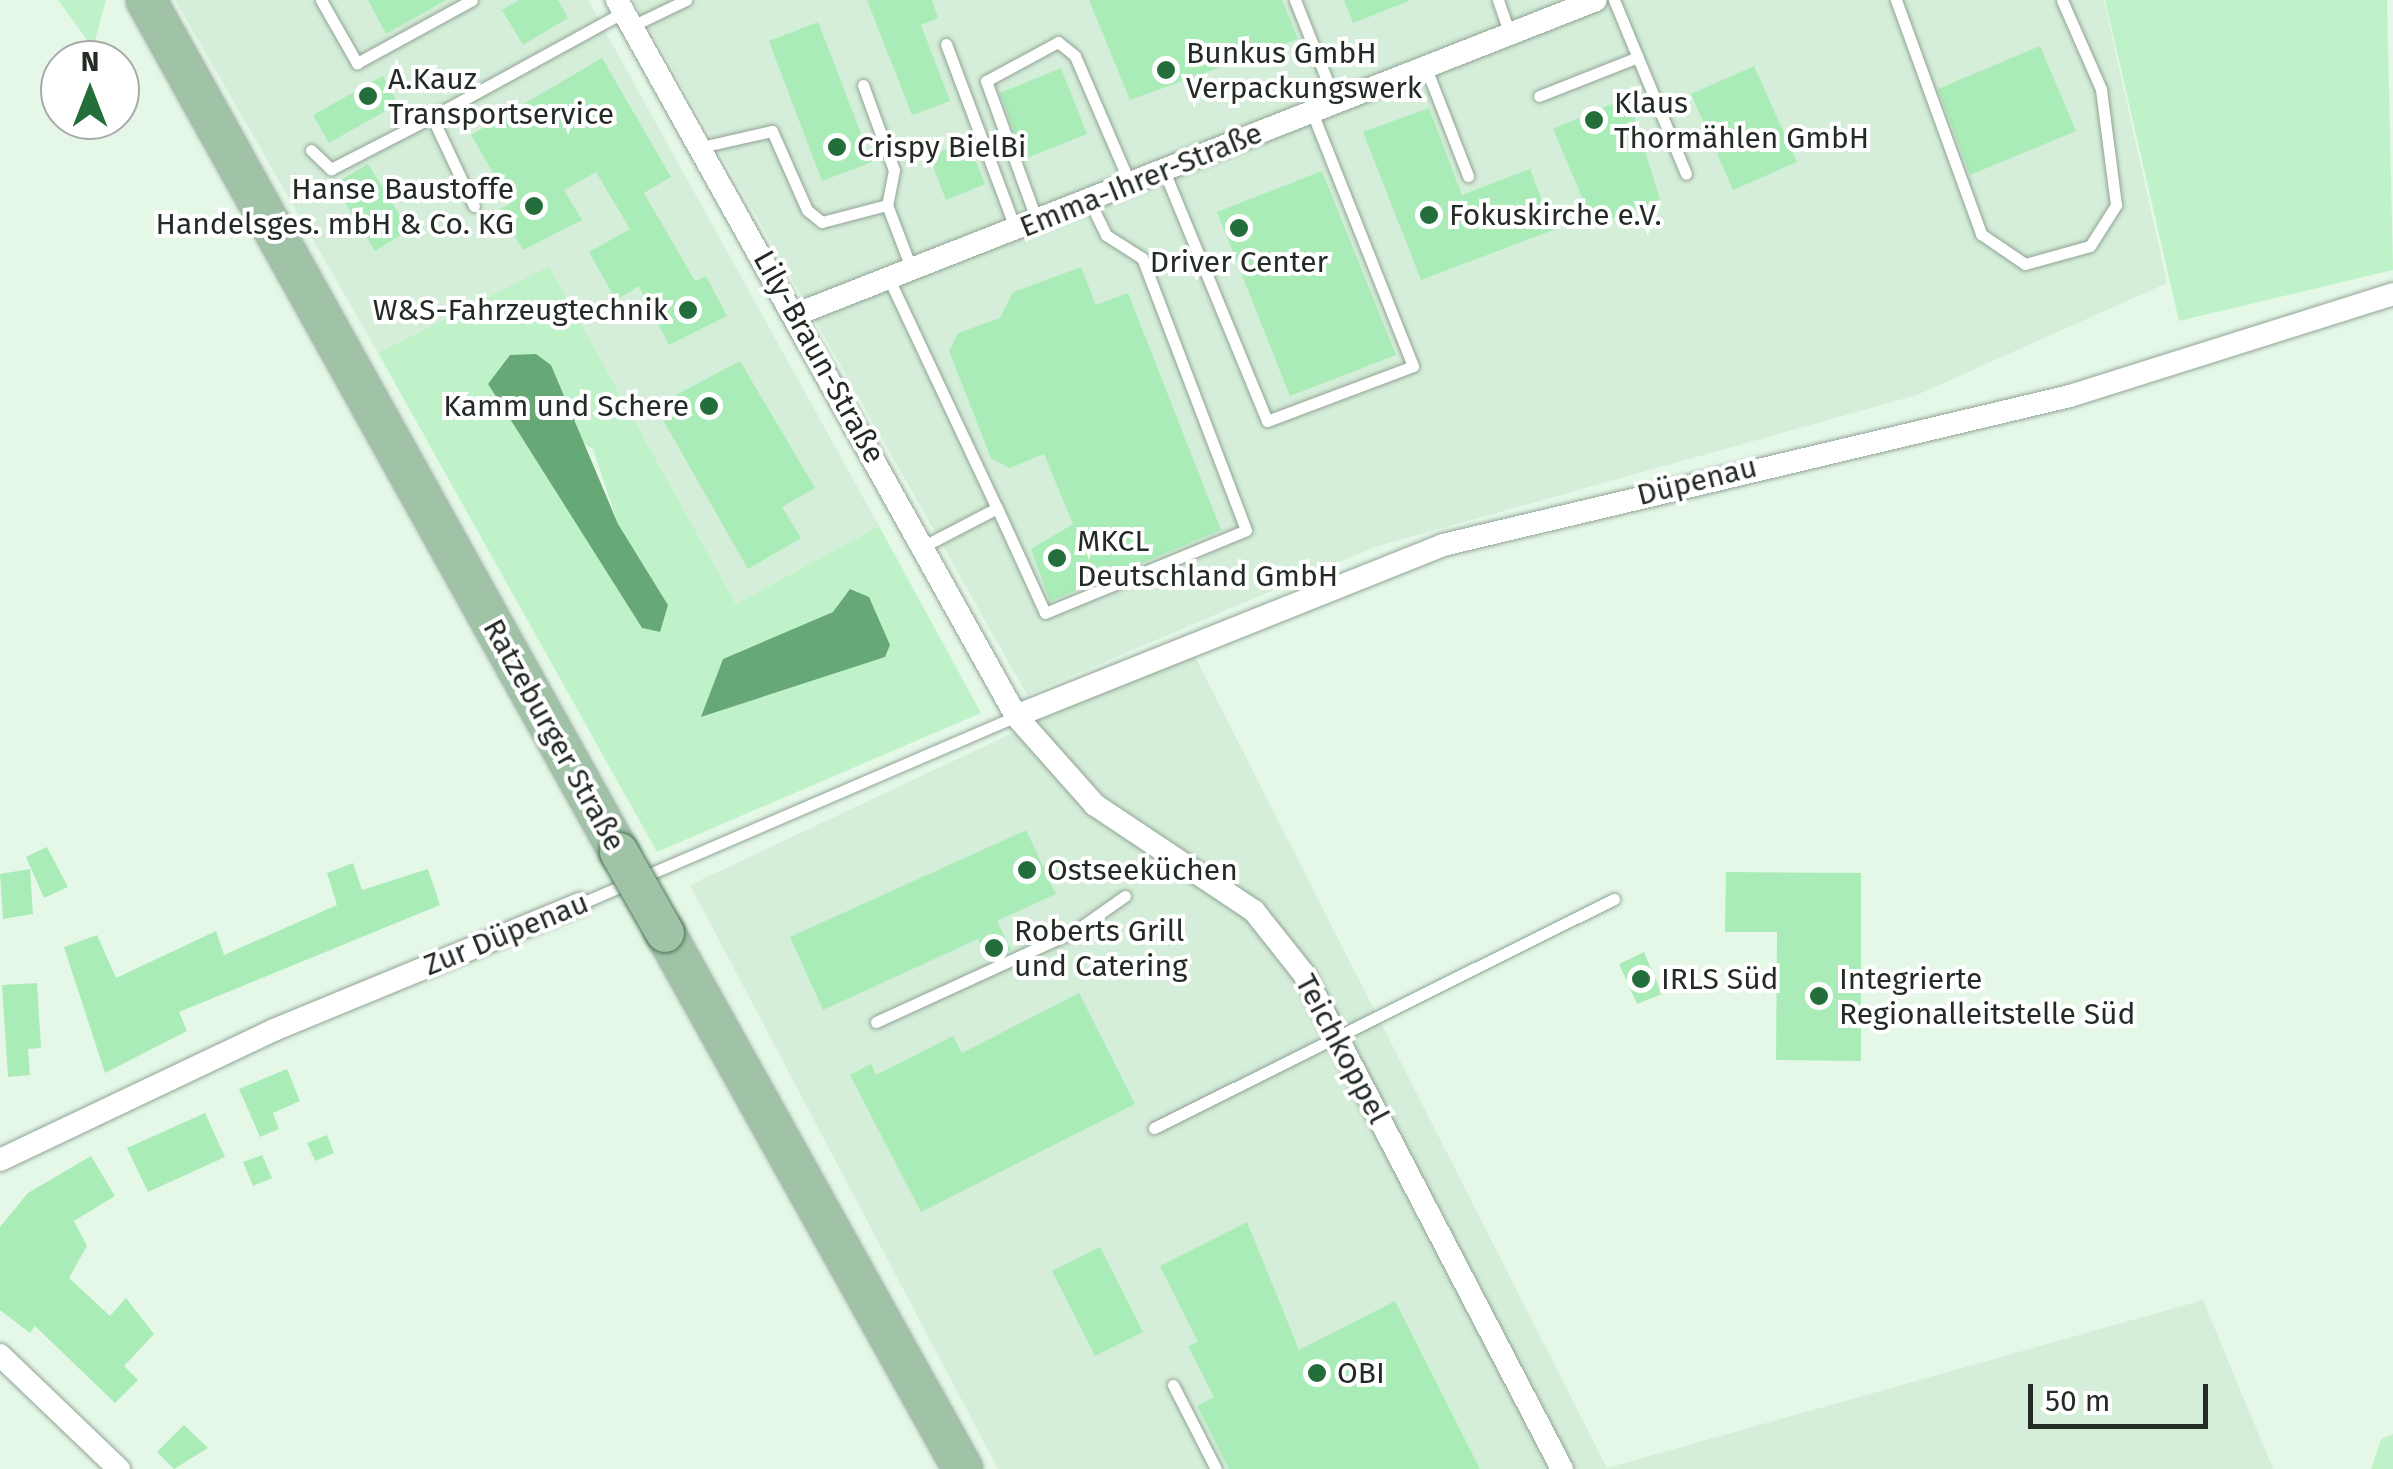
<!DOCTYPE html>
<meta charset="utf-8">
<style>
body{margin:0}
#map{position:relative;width:2393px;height:1469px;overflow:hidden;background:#e5f8e8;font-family:"Fira Sans",sans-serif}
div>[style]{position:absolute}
.built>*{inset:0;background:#d5eed9}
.green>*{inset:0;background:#c0f2ca}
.water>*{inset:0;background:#67a877}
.building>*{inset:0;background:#a9ecb7}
.roads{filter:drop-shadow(0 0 2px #91a395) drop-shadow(0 0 2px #91a395)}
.service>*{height:11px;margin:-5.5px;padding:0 5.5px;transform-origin:5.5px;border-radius:5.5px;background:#fff}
.minor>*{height:22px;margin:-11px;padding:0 11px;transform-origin:11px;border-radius:11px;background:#fff}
.primary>*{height:38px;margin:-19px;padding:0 19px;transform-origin:19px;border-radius:19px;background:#a0c3a8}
.bridges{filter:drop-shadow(0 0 2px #4b7454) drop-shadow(0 0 2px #4b7454)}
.primary-bridge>*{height:38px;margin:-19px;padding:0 19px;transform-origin:19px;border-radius:19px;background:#a0c3a8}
.dots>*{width:28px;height:28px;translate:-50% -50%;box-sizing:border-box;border:5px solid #fff;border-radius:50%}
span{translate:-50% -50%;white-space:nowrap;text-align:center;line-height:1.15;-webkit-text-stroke:8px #fff;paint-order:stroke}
.poi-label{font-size:30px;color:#242b25}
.left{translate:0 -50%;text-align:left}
.right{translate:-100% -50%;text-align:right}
.street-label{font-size:30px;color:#242b25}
.north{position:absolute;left:40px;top:40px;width:100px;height:100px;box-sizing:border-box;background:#fff;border:2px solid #a7aaa8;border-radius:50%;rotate:0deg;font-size:28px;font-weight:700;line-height:40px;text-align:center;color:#242b25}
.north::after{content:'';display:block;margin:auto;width:35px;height:45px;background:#246e3c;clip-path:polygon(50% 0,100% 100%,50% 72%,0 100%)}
.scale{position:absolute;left:2028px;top:1384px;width:180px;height:45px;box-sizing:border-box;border:5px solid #242b25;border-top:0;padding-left:12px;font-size:30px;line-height:35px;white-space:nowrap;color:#242b25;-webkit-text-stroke:8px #fff;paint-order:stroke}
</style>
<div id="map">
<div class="built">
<div style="clip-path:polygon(175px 0,588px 0,879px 526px,736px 604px,549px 266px,378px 353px)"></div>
<div style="clip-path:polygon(634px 0,2104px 0,2167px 283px,1917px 395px,1375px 547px,1027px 695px)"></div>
<div style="clip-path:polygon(1191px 649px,1607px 1468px,2203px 1300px,2273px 1469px,998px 1469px,690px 885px)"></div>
</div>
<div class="green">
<div style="clip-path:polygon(58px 0,106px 0,93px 48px)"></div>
<div style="clip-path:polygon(2105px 0,2387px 0,2393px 270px,2179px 321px)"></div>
<div style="clip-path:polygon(evenodd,549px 266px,736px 604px,879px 526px,981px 713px,657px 852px,378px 353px,549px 266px,488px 384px,593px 449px,618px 524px,668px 605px,659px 632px,642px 628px,488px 384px,549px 266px,833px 612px,884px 657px,702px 717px,723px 659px,833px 612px)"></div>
<div style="clip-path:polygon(2393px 1434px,2393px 1469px,2371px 1469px,2381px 1439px)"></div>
</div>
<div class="water">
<div style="clip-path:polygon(536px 354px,551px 365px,618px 524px,668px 605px,660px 632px,642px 628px,488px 384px,510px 355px)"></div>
<div style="clip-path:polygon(850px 589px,869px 597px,890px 645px,885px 657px,701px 717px,723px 659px,833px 612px)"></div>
</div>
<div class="building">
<div style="clip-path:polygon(368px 0,446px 0,386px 34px)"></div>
<div style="clip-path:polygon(519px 0,558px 0,568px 18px,523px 45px,502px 10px)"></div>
<div style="clip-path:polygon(867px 0,932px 0,938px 18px,921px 25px,950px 101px,912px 115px)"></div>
<div style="clip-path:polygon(1089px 0,1282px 0,1298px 39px,1130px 100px)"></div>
<div style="clip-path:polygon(1344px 0,1409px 0,1409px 1px,1353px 23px)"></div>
<div style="clip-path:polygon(818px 22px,872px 162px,822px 181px,769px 41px)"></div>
<div style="clip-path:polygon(2040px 46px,2076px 131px,1970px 175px,1938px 89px)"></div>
<div style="clip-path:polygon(602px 58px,671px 177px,644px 193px,695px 281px,706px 276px,727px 316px,669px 345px,639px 286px,616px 300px,589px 252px,630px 229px,596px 172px,564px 190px,582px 220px,523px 250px,499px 210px,511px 203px,471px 135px)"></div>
<div style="clip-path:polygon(1754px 66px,1797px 162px,1733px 190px,1691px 94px)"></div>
<div style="clip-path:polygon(1061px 68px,1087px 134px,1024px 159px,1000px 93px)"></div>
<div style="clip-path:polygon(383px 76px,398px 104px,329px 143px,313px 115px)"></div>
<div style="clip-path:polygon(1628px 97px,1660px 199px,1594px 226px,1553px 129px)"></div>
<div style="clip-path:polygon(1429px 108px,1462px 195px,1530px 169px,1553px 230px,1421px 280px,1363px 132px)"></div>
<div style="clip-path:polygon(968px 141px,985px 184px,946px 200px,929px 156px)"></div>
<div style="clip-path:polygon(368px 164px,409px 230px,375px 251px,334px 184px)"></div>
<div style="clip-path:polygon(1322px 171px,1396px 355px,1290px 396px,1217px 212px)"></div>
<div style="clip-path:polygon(1081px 267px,1096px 305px,1128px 293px,1221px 530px,1050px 601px,1031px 549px,1073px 524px,1044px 454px,1009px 468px,991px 458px,949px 351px,958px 333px,1000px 318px,1013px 292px)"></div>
<div style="clip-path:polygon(740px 361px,815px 488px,782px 507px,801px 538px,748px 569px,655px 406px)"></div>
<div style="clip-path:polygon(1026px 830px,1043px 866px,1053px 861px,1060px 878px,1050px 883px,1056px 894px,997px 921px,1011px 950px,988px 960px,978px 939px,823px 1010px,790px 937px)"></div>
<div style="clip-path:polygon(47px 847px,68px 887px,44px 898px,26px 857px)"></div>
<div style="clip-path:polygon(353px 863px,362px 890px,428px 869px,440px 905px,179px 1012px,187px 1031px,105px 1073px,64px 947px,97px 935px,116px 978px,216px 931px,224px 955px,337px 905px,327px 873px)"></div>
<div style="clip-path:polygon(30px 869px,33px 914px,3px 919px,0 874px)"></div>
<div style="clip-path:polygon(1726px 872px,1861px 873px,1861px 1061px,1776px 1060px,1777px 932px,1725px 932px)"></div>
<div style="clip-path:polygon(1644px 952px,1662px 994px,1637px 1004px,1619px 964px)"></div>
<div style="clip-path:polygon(37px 983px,41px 1048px,28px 1049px,30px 1075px,8px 1077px,2px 985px)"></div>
<div style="clip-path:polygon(1079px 993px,1135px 1104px,921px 1212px,850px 1075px,871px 1064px,876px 1075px,953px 1036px,962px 1053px)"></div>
<div style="clip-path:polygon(287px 1069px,300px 1101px,273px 1113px,279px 1129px,260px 1137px,239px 1089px)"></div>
<div style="clip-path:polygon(205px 1113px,225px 1157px,148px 1192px,127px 1148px)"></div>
<div style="clip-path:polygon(327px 1135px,334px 1153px,315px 1161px,307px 1143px)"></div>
<div style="clip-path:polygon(262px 1155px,272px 1178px,253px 1186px,243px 1162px)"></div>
<div style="clip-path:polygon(91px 1156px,115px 1196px,74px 1221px,87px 1246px,69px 1278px,110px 1316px,126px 1298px,154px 1334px,124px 1366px,138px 1380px,115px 1403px,35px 1326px,30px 1333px,0 1310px,0 1227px,28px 1193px)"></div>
<div style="clip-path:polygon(1247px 1222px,1299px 1350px,1395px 1301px,1480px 1469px,1229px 1469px,1197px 1406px,1214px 1397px,1188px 1346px,1198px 1342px,1160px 1266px)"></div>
<div style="clip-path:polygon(1100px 1247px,1143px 1332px,1095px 1356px,1052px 1271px)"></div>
<div style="clip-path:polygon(184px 1425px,208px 1448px,174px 1469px,157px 1452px)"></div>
</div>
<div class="roads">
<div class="service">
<div style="left:321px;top:0;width:73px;rotate:60.3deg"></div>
<div style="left:357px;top:63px;width:131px;rotate:-28.7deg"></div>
<div style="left:1295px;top:0;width:111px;rotate:68.3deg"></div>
<div style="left:1498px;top:0;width:36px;rotate:71deg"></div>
<div style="left:1614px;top:0;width:188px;rotate:67.5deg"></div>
<div style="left:1896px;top:0;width:249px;rotate:70deg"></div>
<div style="left:1981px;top:234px;width:53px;rotate:34.3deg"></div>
<div style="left:2025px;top:264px;width:67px;rotate:-15.5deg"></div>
<div style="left:2090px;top:246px;width:49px;rotate:-57.6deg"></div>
<div style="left:2116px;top:205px;width:117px;rotate:-97.4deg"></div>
<div style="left:2101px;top:89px;width:97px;rotate:-113.7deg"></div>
<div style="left:632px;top:26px;width:60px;rotate:-25.7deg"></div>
<div style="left:946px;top:44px;width:199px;rotate:69.4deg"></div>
<div style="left:1426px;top:68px;width:116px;rotate:68.7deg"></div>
<div style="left:863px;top:85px;width:90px;rotate:70deg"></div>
<div style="left:894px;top:170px;width:36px;rotate:101deg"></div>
<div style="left:1539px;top:96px;width:106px;rotate:-21.5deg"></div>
<div style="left:701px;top:147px;width:73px;rotate:-12.7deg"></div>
<div style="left:772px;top:131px;width:86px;rotate:66.1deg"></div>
<div style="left:807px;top:210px;width:19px;rotate:39deg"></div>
<div style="left:822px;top:222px;width:67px;rotate:-14.7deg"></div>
<div style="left:887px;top:205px;width:70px;rotate:69deg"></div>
<div style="left:311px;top:150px;width:28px;rotate:44deg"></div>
<div style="left:331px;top:169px;width:114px;rotate:-27.2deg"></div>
<div style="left:1164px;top:171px;width:270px;rotate:67.6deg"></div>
<div style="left:1267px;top:421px;width:156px;rotate:-20.6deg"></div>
<div style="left:1413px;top:366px;width:273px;rotate:-111.7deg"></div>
<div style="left:474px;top:206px;width:98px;rotate:-115.3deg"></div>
<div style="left:432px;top:117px;width:219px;rotate:-28.7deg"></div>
<div style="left:1037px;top:221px;width:149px;rotate:-110deg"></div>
<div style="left:986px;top:81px;width:82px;rotate:-28.4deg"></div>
<div style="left:1058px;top:42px;width:22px;rotate:39deg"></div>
<div style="left:1075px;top:56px;width:139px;rotate:66.7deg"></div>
<div style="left:889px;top:279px;width:253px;rotate:64.8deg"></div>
<div style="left:997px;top:508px;width:85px;rotate:152.5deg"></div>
<div style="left:997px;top:508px;width:115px;rotate:65.4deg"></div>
<div style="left:1045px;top:613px;width:217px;rotate:-22.4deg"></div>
<div style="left:1246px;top:530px;width:291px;rotate:-110.9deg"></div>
<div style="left:1142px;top:258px;width:43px;rotate:-147.4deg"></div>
<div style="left:1106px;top:235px;width:39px;rotate:-116deg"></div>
<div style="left:580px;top:904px;width:475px;rotate:-23.3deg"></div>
<div style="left:876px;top:1022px;width:219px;rotate:-24.6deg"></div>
<div style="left:1075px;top:931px;width:61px;rotate:-35deg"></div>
<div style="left:1154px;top:1128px;width:514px;rotate:-26.47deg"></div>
<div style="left:1173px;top:1385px;width:94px;rotate:62.9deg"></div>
</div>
<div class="minor">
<div style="left:617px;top:0;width:820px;rotate:60.87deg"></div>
<div style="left:1016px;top:716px;width:119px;rotate:48.4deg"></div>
<div style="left:1095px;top:805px;width:191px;rotate:33.7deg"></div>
<div style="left:1254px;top:911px;width:80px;rotate:51.6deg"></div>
<div style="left:1304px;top:974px;width:558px;rotate:62.47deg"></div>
<div style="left:797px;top:314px;width:858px;rotate:-21.45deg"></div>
<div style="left:1016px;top:716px;width:460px;rotate:-21.8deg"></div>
<div style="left:1443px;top:545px;width:644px;rotate:-13.37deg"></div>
<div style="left:2070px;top:396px;width:339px;rotate:-17.5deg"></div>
<div style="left:0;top:1160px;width:303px;rotate:-25.4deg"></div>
<div style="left:274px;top:1030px;width:331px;rotate:-22.4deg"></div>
<div style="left:0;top:1355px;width:165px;rotate:43.8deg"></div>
</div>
<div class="primary">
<div style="left:146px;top:0;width:974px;rotate:60.96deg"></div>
<div style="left:665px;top:933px;width:613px;rotate:60.93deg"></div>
</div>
</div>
<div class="bridges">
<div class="primary-bridge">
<div style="left:619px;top:852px;width:93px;rotate:60.4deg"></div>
</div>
</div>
<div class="dots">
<div style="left:1166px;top:70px;background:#246e3c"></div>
<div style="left:368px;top:96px;background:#246e3c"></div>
<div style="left:1594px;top:120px;background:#246e3c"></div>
<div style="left:837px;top:147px;background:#246e3c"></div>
<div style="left:534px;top:206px;background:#246e3c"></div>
<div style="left:1429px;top:215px;background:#246e3c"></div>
<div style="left:1239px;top:228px;background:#246e3c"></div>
<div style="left:688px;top:310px;background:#246e3c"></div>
<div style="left:709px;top:406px;background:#246e3c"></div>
<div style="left:1057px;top:558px;background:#246e3c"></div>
<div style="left:1027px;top:870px;background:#246e3c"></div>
<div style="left:994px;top:948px;background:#246e3c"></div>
<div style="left:1641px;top:979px;background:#246e3c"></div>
<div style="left:1819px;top:996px;background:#246e3c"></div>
<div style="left:1317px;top:1373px;background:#246e3c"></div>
</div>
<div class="poi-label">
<span class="left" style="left:1186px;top:70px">Bunkus GmbH<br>Verpackungswerk</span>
<span class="left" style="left:388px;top:96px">A.Kauz<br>Transportservice</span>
<span class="left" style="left:1614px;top:120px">Klaus<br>Thormählen GmbH</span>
<span class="left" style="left:857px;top:147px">Crispy BielBi</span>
<span class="right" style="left:514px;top:206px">Hanse Baustoffe<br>Handelsges. mbH &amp; Co. KG</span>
<span class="left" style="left:1449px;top:215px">Fokuskirche e.V.</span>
<span style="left:1239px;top:262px">Driver Center</span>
<span class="right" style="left:668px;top:310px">W&amp;S-Fahrzeugtechnik</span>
<span class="right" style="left:689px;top:406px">Kamm und Schere</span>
<span class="left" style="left:1077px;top:558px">MKCL<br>Deutschland GmbH</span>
<span class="left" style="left:1047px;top:870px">Ostseeküchen</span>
<span class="left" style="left:1014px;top:948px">Roberts Grill<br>und Catering</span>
<span class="left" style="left:1661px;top:979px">IRLS Süd</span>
<span class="left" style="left:1839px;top:996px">Integrierte<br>Regionalleitstelle Süd</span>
<span class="left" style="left:1337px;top:1373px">OBI</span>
</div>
<div class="street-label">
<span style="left:1141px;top:180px;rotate:-22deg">Emma-Ihrer-Straße</span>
<span style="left:819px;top:357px;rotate:61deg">Lily-Braun-Straße</span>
<span style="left:1697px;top:481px;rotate:-14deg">Düpenau</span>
<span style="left:554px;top:735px;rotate:61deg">Ratzeburger Straße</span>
<span style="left:506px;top:934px;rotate:-22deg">Zur Düpenau</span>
<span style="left:1342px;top:1049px;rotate:62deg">Teichkoppel</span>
</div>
<div class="north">N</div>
<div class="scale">50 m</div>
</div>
